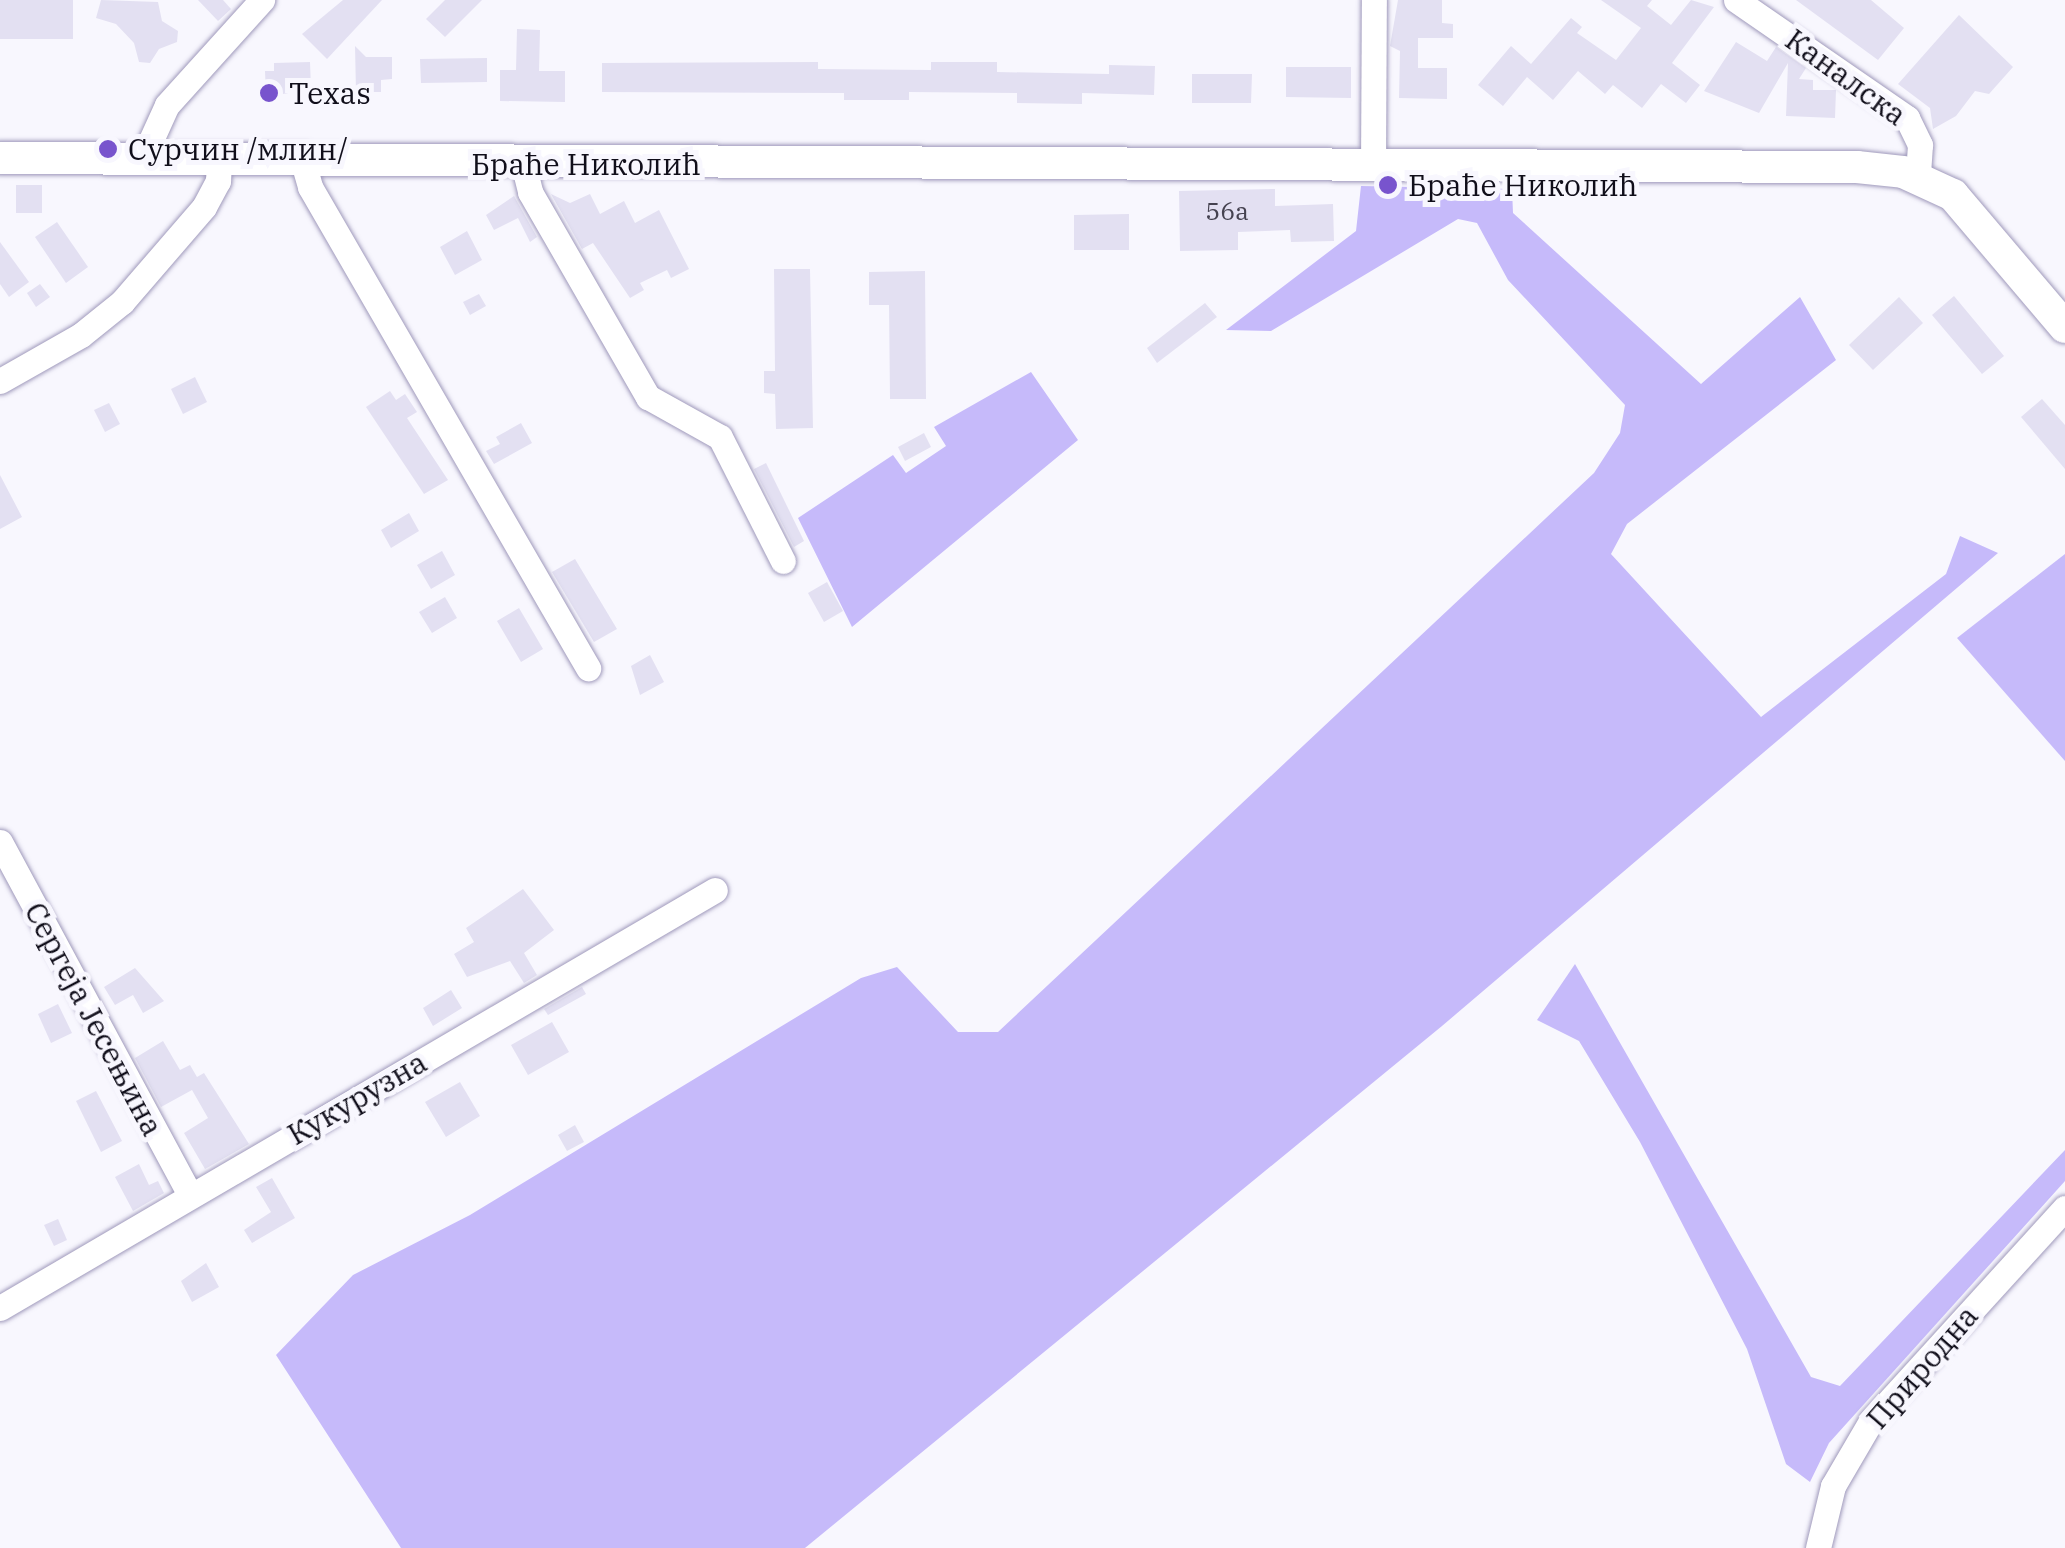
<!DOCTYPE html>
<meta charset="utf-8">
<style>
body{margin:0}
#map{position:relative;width:2065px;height:1548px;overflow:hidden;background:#f8f7fe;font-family:"IBM Plex Serif",serif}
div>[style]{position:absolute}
.green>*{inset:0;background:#c6bafa}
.building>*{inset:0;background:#e3e0f2}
.roads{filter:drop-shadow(0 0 2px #9f99bb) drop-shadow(0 0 2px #9f99bb)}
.minor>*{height:25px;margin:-12.5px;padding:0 12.5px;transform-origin:12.5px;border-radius:12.5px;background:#fff}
.major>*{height:32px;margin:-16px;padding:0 16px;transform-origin:16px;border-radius:16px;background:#fff}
.dots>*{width:28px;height:28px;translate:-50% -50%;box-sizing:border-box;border:5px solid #f8f7fe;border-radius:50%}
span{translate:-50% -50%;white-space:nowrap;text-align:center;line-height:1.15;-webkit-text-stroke:10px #f8f7fe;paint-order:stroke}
.number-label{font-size:25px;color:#454250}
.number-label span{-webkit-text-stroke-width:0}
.street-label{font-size:30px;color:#100e1a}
.poi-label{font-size:30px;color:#100e1a}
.left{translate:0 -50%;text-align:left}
</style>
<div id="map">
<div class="green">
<div style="clip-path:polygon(1361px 186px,1512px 189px,1513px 213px,1701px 384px,1800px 297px,1836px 360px,1627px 524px,1611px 554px,1761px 717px,1946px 574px,1960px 536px,1998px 553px,1442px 1026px,805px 1548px,401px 1548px,276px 1355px,353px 1275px,470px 1215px,861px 978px,897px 967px,958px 1032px,998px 1032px,1594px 473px,1620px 433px,1625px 405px,1508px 280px,1477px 223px,1458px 219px,1271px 331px,1226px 330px,1356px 231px)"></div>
<div style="clip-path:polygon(1031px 372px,1078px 440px,852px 627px,798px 518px,893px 455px,906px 473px,946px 446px,934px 427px)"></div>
<div style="clip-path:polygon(2065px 554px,2065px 761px,1957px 638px)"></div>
<div style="clip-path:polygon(1575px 964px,1811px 1377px,1840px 1386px,2065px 1150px,2065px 1181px,1829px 1443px,1810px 1482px,1786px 1464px,1747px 1349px,1640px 1142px,1579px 1041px,1537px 1020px)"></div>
</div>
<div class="building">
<div style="clip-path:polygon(0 0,73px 0,73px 39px,0 39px)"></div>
<div style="clip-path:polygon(101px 0,158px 2px,162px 21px,178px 31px,177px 42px,159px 49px,150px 63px,139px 62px,134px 43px,116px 24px,96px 18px)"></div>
<div style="clip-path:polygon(198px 0,223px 0,231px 9px,218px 21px)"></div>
<div style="clip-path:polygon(343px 0,382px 0,327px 59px,302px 34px)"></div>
<div style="clip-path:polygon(445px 0,482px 0,445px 37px,426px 19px)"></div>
<div style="clip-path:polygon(1398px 0,1442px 0,1442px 23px,1453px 24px,1453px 38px,1418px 38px,1418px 68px,1447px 68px,1447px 99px,1399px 98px,1400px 51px,1390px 46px)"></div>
<div style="clip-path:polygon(1601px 0,1652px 0,1647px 6px,1671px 25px,1691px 0,1714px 7px,1672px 63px,1700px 85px,1686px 103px,1661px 84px,1642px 108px,1613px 85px,1605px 94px,1578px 71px,1553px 100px,1527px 77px,1503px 106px,1478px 85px,1511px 46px,1531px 64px,1571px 18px,1582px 27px,1577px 33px,1616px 60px,1641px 28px)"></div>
<div style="clip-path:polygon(1796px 0,1871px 0,1904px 28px,1878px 60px)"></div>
<div style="clip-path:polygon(1959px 15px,2013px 67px,1989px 94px,1975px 91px,1956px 116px,1933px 129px,1930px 108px,1898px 84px)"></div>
<div style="clip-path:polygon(517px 29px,540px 30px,539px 71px,565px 71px,565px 102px,500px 101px,500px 70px,516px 70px)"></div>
<div style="clip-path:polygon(1736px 42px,1767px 61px,1776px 47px,1806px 68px,1799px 79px,1813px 80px,1813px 90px,1836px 90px,1835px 118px,1786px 116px,1788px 63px,1759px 113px,1704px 91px)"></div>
<div style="clip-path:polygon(355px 46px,366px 57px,392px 57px,392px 79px,381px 80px,381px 92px,356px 92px)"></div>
<div style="clip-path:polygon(487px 58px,487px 82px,421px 83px,420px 59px)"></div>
<div style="clip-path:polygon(310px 62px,311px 89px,266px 97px,265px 71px,274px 71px,274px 63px)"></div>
<div style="clip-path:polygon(818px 62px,818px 69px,931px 70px,931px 62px,997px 62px,997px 72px,1109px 74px,1109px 65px,1155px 66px,1154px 95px,1082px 93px,1082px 104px,1017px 103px,1017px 93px,909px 92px,909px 100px,844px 100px,844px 93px,602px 92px,602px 63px)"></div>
<div style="clip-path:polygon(1286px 67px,1351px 67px,1351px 98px,1286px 97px)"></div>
<div style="clip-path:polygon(1192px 74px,1252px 74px,1251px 103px,1192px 103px)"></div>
<div style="clip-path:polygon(16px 185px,42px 185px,42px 213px,16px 213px)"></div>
<div style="clip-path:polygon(1275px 189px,1275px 206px,1333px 204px,1334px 241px,1291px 242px,1290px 230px,1238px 232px,1238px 250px,1180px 251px,1179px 191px)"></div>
<div style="clip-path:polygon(551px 194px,570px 203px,590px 194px,600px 214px,624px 201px,635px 223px,659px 210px,689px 269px,671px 278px,667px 270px,640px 283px,644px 290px,630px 298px,593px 243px,582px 249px)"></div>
<div style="clip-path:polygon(514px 196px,537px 237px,530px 242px,518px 218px,494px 230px,486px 215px)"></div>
<div style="clip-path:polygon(1129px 214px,1129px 250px,1074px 250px,1074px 215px)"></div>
<div style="clip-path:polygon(57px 222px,88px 267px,66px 283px,35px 237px)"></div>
<div style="clip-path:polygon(467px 231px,482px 260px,455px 275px,440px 247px)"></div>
<div style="clip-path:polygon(0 242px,29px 282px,9px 297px,0 284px)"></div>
<div style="clip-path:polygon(774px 269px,810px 269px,813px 428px,776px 429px,775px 394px,764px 393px,764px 371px,775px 371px)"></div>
<div style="clip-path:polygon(925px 271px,926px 399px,890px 399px,889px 305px,869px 305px,869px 272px)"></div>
<div style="clip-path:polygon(40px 284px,50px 297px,36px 307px,27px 293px)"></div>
<div style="clip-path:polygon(479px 294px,486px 306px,470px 315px,463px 302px)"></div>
<div style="clip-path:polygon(1954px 296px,2004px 356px,1982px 374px,1932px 315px)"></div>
<div style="clip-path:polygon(1899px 297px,1923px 323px,1873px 370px,1849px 345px)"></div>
<div style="clip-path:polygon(1205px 303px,1217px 317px,1157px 363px,1147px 348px)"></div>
<div style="clip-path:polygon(195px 377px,207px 402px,183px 414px,171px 389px)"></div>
<div style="clip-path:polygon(390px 391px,396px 400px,405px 394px,417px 412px,407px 418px,448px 480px,424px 494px,366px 407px)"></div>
<div style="clip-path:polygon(2042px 399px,2065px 425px,2065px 469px,2021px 417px)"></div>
<div style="clip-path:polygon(109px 403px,120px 424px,105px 432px,94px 410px)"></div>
<div style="clip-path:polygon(521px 423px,532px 443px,494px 464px,486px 451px,500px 444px,496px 437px)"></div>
<div style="clip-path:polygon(924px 433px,931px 447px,905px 461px,898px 447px)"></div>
<div style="clip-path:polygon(766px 463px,804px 541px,794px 547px,754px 469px)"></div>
<div style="clip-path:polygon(0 475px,22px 517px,0 529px)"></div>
<div style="clip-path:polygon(409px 513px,419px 531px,391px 548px,381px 530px)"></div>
<div style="clip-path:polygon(442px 551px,455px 575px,431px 589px,417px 565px)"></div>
<div style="clip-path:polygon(575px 559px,617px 629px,594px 642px,552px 572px)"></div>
<div style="clip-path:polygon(827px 582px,843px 611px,824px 622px,808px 593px)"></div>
<div style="clip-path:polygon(445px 597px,457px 618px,432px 633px,419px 612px)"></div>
<div style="clip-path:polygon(519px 608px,543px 649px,521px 662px,497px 621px)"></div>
<div style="clip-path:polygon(650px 655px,664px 682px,640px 695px,631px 666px)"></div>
<div style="clip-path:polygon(523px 889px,554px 930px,524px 953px,537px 975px,524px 983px,510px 961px,467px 977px,454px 954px,474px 942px,466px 928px)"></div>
<div style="clip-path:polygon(135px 968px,164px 1001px,143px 1013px,133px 995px,115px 1005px,104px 987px)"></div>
<div style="clip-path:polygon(582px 987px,586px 994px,548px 1015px,544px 1009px)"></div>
<div style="clip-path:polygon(451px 990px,462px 1008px,433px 1026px,423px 1008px)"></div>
<div style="clip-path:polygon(58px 1004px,72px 1033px,51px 1043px,38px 1014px)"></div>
<div style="clip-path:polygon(552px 1022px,569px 1052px,528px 1075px,511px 1045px)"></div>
<div style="clip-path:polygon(163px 1041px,180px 1070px,190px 1065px,197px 1077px,204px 1073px,249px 1144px,205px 1169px,184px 1133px,208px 1118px,192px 1090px,161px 1107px,135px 1058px)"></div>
<div style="clip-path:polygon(460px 1082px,480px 1116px,446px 1137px,425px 1102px)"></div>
<div style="clip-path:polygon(96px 1091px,122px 1141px,101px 1152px,76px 1101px)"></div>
<div style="clip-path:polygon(575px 1125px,584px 1142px,567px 1151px,558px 1135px)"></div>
<div style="clip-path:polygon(139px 1164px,149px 1185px,158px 1181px,164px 1193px,133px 1211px,115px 1177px)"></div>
<div style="clip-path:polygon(272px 1178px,295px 1218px,252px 1243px,244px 1230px,271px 1212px,256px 1187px)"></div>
<div style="clip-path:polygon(58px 1219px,67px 1240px,54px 1246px,44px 1225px)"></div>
<div style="clip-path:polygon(206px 1263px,219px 1287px,192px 1302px,181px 1281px)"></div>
</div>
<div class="roads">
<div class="minor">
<div style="left:1736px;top:0;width:208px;rotate:34.6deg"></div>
<div style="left:1907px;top:118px;width:30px;rotate:64deg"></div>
<div style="left:1920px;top:145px;width:31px;rotate:94deg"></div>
<div style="left:142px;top:160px;width:60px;rotate:-65.6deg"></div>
<div style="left:167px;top:105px;width:142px;rotate:-47.9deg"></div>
<div style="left:303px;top:162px;width:26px;rotate:74deg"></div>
<div style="left:310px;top:187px;width:556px;rotate:59.97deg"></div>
<div style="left:523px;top:163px;width:30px;rotate:76deg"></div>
<div style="left:530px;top:192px;width:237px;rotate:60.1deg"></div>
<div style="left:648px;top:397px;width:82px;rotate:29.1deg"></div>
<div style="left:720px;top:437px;width:139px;rotate:63.1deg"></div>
<div style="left:1373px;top:168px;width:168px;rotate:-89.7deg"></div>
<div style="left:0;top:381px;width:93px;rotate:-29.6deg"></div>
<div style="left:81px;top:335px;width:53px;rotate:-38.8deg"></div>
<div style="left:122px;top:302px;width:125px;rotate:-49.2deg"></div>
<div style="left:204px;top:207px;width:30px;rotate:-62deg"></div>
<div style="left:218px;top:181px;width:19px;rotate:-87deg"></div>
<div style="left:0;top:842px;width:401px;rotate:61.7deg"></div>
<div style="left:0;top:1308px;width:828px;rotate:-30.31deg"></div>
<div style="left:1818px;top:1548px;width:64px;rotate:-76.4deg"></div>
<div style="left:1833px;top:1486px;width:75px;rotate:-59.7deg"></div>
<div style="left:1871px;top:1421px;width:288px;rotate:-47.7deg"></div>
</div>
<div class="major">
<div style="left:0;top:158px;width:1857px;rotate:0.28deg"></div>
<div style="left:1857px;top:167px;width:46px;rotate:6.2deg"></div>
<div style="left:1903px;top:172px;width:55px;rotate:24.7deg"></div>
<div style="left:1953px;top:195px;width:173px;rotate:49.7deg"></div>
</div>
</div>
<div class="dots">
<div style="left:269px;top:93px;background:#7854cd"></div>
<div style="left:108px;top:149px;background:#7854cd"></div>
<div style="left:1388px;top:185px;background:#7854cd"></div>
</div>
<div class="number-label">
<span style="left:1227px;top:211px">56a</span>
</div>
<div class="street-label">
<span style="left:1846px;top:77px;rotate:36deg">Каналска</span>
<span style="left:586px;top:164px">Браће Николић</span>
<span style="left:94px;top:1019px;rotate:62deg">Сергеја Јесењина</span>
<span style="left:357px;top:1098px;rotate:-30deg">Кукурузна</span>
<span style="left:1922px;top:1367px;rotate:-49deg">Природна</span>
</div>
<div class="poi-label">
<span class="left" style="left:289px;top:93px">Texas</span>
<span class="left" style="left:128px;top:149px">Сурчин /млин/</span>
<span class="left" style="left:1408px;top:185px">Браће Николић</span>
</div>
</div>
